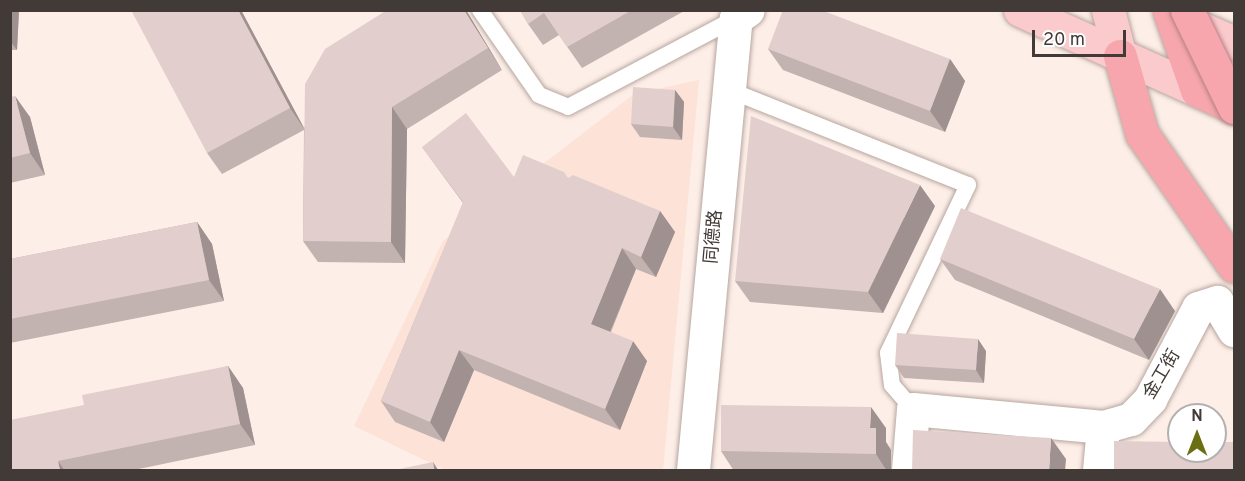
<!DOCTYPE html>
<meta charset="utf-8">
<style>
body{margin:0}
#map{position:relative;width:1245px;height:481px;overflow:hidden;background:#fdeee8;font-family:Overpass,"Noto Sans SC",sans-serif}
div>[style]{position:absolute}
.built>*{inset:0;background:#fce2d7}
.roads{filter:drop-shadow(0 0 2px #b7a69f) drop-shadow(0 0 2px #b7a69f)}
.lane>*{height:16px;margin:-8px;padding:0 8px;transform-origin:8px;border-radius:8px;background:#fff}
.street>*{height:33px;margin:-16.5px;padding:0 16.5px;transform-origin:16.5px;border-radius:16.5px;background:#fff}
.primary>*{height:33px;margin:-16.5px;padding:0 16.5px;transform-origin:16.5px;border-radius:16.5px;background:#facacd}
.highway>*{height:33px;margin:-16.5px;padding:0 16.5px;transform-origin:16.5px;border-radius:16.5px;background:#f6a6ac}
.bridges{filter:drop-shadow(0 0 2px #b78083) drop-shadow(0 0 2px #b78083)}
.highway-bridge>*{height:33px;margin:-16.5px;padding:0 16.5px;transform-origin:16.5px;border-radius:16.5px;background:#f6a6ac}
.wall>*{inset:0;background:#c2b2b0}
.shaded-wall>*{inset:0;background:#9e9190}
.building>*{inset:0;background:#e2cfcd}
span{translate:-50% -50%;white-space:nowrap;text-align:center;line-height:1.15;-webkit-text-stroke:4.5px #fff;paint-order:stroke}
.street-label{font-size:18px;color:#413a37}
.frame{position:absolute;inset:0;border:12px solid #413a37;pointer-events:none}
.north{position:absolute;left:1167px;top:403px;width:60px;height:60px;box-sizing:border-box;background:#fff;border:2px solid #b3b0af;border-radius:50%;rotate:0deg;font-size:16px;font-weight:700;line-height:24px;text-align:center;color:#413a37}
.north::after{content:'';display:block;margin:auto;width:21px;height:27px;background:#6a6f14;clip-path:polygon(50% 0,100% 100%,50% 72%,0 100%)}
.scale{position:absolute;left:1032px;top:30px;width:94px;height:27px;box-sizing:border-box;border:3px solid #413a37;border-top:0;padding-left:8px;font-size:18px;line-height:21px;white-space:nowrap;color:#413a37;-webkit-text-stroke:4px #fff;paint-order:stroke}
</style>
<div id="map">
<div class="built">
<div style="clip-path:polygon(699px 80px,663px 470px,445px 470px,354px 426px,443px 241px,634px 94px)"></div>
</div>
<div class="roads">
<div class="lane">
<div style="left:480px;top:10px;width:103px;rotate:55.2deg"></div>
<div style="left:539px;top:95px;width:31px;rotate:22deg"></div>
<div style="left:568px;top:107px;width:190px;rotate:-27.9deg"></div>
<div style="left:729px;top:90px;width:257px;rotate:21.7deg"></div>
<div style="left:968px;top:185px;width:186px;rotate:115.5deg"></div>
<div style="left:888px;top:353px;width:32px;rotate:83deg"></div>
<div style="left:892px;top:385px;width:32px;rotate:49deg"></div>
</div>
<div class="street">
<div style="left:693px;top:470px;width:454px;rotate:-84.6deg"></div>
<div style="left:736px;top:18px;width:14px;rotate:-34deg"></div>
<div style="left:908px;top:470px;width:61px;rotate:-85.3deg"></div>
<div style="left:913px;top:409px;width:191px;rotate:5.4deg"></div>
<div style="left:1099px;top:470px;width:43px;rotate:-84.7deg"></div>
<div style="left:1103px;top:427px;width:29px;rotate:-16deg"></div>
<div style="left:1131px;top:419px;width:28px;rotate:-46deg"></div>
<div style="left:1150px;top:399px;width:103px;rotate:-62.2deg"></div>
<div style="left:1198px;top:308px;width:20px;rotate:-18deg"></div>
<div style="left:1217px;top:302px;width:33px;rotate:59deg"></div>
</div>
<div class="primary">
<div style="left:1020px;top:10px;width:194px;rotate:24.3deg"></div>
<div style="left:1108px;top:10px;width:48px;rotate:75.4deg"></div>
<div style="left:1176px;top:17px;width:64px;rotate:24.1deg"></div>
</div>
<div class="highway">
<div style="left:1169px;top:10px;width:85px;rotate:70.7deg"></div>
<div style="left:1197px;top:90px;width:41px;rotate:24.7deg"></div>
<div style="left:1120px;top:56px;width:81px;rotate:74.2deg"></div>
<div style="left:1142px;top:134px;width:161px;rotate:55.1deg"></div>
</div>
</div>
<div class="bridges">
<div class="highway-bridge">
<div style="left:1187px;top:10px;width:108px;rotate:64.1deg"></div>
</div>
</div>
<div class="wall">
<div style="clip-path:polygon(10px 10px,19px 10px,17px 50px,10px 50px)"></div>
<div style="clip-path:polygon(241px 10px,304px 128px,387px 10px,466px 10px,502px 70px,407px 129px,405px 263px,318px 262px,303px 241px,304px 130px,222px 174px,207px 153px)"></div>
<div style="clip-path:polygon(520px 10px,686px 10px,582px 68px,559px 35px,543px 45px,528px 24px)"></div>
<div style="clip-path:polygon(768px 49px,950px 59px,965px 81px,945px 132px,783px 70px)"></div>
<div style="clip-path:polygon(675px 90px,684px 102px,682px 140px,640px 137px,631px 124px)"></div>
<div style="clip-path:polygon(10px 97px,30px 117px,45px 175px,10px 183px)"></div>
<div style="clip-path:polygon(422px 147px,514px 177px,569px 178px,660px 211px,675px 232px,656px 277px,636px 269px,611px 332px,647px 361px,620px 430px,474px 370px,444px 442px,395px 422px,381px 401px,463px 203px)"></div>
<div style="clip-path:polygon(935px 206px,883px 313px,750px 302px,735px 281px)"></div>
<div style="clip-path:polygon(197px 222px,212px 244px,224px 301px,10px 343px,10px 259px)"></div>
<div style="clip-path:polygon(940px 259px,1175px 311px,1149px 360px,955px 280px)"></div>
<div style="clip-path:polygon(986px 351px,984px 383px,904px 378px,895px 365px)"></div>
<div style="clip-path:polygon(228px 366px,243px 388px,255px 445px,129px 471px,10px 471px,84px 405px)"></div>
<div style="clip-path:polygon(886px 428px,886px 442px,891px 450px,891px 471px,734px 471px,721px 451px)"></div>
</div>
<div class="shaded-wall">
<div style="clip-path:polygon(10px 10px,19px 10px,17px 50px,10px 41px)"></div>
<div style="clip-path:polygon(238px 10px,241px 10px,305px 130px,290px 108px)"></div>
<div style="clip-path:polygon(464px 10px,466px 10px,502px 70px,488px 48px)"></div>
<div style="clip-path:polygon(950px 59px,965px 81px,945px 132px,930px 111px)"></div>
<div style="clip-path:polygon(675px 90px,684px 102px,682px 140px,673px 127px)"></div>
<div style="clip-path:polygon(15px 96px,30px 117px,45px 175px,30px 153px)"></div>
<div style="clip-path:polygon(392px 107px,407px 129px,405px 263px,391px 242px)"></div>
<div style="clip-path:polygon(920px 185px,935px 206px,883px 313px,868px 292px)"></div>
<div style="clip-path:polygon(660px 211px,675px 232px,656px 277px,641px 257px)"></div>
<div style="clip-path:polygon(197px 222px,212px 244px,224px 301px,209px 280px)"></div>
<div style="clip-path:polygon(622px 248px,636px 269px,605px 344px,591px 324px)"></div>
<div style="clip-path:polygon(1160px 289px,1175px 311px,1149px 360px,1134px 339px)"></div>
<div style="clip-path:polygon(978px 339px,986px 351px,984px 383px,976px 370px)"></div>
<div style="clip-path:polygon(633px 341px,647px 361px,620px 430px,605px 409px)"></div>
<div style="clip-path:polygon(459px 350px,474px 370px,444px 442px,430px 422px)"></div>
<div style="clip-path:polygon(228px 366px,243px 388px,255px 445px,240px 424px)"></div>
<div style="clip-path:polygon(871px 407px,886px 428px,886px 442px,891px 450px,891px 471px,887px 471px,876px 454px,870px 428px)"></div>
<div style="clip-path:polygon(1051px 438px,1066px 459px,1065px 471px,1049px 471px)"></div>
<div style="clip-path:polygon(58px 461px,65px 471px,60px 470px)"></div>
<div style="clip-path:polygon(433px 462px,439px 471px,434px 471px)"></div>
</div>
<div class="building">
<div style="clip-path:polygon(131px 10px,238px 10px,290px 108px,207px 153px)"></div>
<div style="clip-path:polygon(387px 10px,464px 10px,488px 48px,392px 107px,391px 242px,303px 241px,305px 84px,325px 49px)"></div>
<div style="clip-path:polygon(520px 10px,632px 10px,567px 47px,544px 13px,528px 24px)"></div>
<div style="clip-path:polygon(783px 10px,821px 10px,950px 59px,930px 111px,768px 49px)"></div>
<div style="clip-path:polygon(633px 87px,675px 90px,673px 127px,631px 124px)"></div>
<div style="clip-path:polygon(15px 96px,30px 153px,10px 158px,10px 97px)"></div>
<div style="clip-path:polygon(466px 113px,514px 177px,523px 155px,564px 172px,568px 178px,573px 175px,660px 211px,641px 257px,622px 248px,591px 324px,633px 341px,605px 409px,459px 350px,430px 422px,381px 401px,463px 202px,422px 147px)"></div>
<div style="clip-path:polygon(751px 116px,920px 185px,868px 292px,735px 281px)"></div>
<div style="clip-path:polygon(961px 208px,1160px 289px,1134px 339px,940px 259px)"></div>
<div style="clip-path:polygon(197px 222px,209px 280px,10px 319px,10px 259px)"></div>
<div style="clip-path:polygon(897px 333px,978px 339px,976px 370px,895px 365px)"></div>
<div style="clip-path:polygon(228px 366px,240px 424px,58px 461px,60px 470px,58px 471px,10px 471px,10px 420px,84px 405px,82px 395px)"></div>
<div style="clip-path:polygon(721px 405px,871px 407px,870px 428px,876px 428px,876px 454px,721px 451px)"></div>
<div style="clip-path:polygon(913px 430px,1051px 438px,1049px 471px,912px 471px)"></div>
<div style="clip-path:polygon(1114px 441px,1179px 442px,1179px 451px,1215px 451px,1215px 442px,1234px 442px,1234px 471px,1114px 471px)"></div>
<div style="clip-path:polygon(433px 462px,434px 471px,390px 471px)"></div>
</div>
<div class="street-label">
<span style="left:715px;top:237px;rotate:-85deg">同德路</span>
<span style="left:1163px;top:375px;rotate:-59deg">金工街</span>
</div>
<div class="frame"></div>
<div class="north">N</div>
<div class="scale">20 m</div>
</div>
